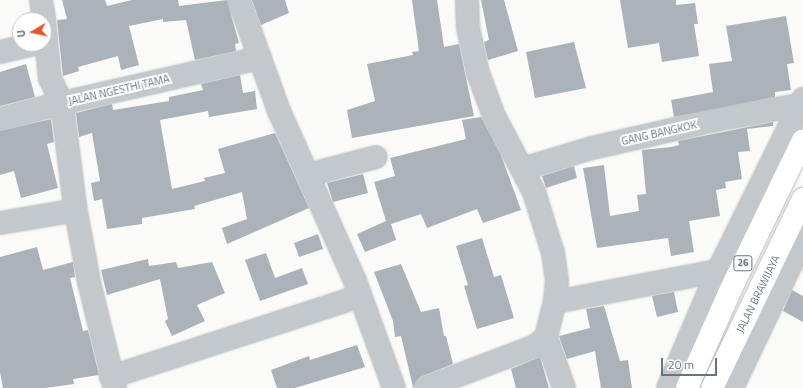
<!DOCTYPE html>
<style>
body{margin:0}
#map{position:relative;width:803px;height:388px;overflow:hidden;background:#fafaf8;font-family:"Titillium Web",sans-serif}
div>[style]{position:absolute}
.building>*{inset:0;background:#aab3b9}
.roads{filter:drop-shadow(0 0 1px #b4b9bd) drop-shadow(0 0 1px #b4b9bd)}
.minor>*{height:22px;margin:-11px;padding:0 11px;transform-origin:11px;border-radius:11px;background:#c3c8cc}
.highway>*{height:22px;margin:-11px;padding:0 11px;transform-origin:11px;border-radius:11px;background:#fff}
span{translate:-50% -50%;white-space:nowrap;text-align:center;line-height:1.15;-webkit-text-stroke:4px #fff;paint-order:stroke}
.shield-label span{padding:1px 3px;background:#fff;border:1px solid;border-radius:3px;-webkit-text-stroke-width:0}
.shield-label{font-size:10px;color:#657683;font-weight:700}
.street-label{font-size:11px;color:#657683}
.north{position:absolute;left:12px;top:12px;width:40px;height:40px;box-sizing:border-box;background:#fff;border:1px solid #c1c8cd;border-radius:50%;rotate:261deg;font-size:11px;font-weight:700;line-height:16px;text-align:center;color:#657683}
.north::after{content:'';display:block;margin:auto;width:14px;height:18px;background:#e4572e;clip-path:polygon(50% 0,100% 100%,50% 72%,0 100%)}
.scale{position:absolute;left:661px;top:358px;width:56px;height:18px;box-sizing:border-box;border:2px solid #657683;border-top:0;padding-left:5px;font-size:12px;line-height:14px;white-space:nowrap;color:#657683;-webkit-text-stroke:3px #fff;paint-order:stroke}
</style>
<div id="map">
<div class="building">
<div style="clip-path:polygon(62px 0,105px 0,107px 6px,132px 0,178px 0,179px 6px,227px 0,239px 43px,235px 44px,236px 51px,195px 60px,186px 20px,163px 22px,163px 19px,129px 26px,139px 65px,121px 70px,118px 56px,78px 67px,79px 71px,63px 76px,57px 20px,67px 19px)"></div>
<div style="clip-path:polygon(252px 0,285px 0,289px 13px,261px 25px)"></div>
<div style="clip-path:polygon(412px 0,437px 0,444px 47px,459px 44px,474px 116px,352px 138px,347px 110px,375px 101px,367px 64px,413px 55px,412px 52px,419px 51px)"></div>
<div style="clip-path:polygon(481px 0,504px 0,518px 51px,488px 60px,484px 42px,489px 40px)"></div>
<div style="clip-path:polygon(620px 0,676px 0,676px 5px,695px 3px,698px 24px,694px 24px,699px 56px,662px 62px,659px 43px,628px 48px)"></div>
<div style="clip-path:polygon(786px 16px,794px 63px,787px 64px,791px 90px,775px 92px,775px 97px,674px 117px,671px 100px,713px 92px,709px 64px,732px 61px,726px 26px)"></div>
<div style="clip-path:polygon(574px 42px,586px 88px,535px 98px,526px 52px)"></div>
<div style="clip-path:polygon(26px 64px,35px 97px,0 106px,0 72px)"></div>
<div style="clip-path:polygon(240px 75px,243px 93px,255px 91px,257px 109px,209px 117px,208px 111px,160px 120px,172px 189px,205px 181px,204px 178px,225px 173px,218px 149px,275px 133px,309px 208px,227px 244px,222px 228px,247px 219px,242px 192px,194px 206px,195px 209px,142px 218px,142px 224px,107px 229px,102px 199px,94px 201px,91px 183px,100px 181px,92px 133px,79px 137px,76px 113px,112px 104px,113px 110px,169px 101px,169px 97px,203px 90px,201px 84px)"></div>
<div style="clip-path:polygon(481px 117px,501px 155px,521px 210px,483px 223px,477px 209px,427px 228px,421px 214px,391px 224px,396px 240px,365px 252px,357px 234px,386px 221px,374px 182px,395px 176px,390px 158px,466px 139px,462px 120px)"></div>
<div style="clip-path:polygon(51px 119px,54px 142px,47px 144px,58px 188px,21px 198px,14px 171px,0 175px,0 131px)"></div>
<div style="clip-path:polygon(773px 122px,773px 126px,747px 129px,750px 151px,738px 152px,742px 179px,725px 182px,726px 188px,716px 190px,720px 216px,689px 221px,694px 252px,671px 256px,668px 238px,597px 248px,583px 168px,604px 165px,610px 216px,639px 211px,637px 195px,646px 194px,642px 150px,671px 147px,679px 145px,678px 141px)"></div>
<div style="clip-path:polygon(574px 166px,577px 178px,546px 188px,542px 176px)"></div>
<div style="clip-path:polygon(363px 174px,368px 193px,333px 202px,327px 183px)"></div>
<div style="clip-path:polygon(318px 234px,323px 249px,299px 257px,294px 243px)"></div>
<div style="clip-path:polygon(482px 238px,494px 277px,501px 275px,514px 318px,477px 329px,464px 286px,468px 285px,456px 246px)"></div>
<div style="clip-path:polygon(37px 247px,43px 270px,73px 262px,75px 277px,70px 278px,83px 331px,88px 330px,99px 375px,73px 379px,74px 384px,45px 388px,3px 388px,0 372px,0 257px)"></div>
<div style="clip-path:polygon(266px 253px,275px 278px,302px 268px,308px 284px,260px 301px,245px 260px)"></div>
<div style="clip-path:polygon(148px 259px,149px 266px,176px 262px,178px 268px,212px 262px,225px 293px,197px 305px,205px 321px,172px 336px,165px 321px,168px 319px,160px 279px,107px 295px,101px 270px)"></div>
<div style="clip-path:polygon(401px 264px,421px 312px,439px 308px,444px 336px,446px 336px,453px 364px,420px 377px,413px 387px,401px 336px,395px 337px,393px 321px,374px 272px)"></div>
<div style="clip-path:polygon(792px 290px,803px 296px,803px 322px,783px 311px)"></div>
<div style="clip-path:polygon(674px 292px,678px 312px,657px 317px,652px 296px)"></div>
<div style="clip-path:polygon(604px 306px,620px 361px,628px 360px,632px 388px,601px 388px,595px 351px,567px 359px,559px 336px,590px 328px,586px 309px)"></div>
<div style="clip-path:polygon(357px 345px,365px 367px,295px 388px,277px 388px,271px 370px,309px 356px,310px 360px)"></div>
<div style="clip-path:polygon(540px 357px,549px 388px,516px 388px,511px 369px)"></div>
</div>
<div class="roads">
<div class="minor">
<div style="left:41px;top:0;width:20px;rotate:81deg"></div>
<div style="left:239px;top:0;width:118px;rotate:70.2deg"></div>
<div style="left:279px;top:111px;width:186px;rotate:65.9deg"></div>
<div style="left:355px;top:281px;width:114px;rotate:70deg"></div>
<div style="left:0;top:52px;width:35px;rotate:-13deg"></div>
<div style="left:0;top:119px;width:64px;rotate:-14.5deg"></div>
<div style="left:62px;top:103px;width:28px;rotate:-116deg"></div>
<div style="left:50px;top:78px;width:58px;rotate:-95.9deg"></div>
<div style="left:522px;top:169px;width:73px;rotate:-16.7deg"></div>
<div style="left:592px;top:148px;width:122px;rotate:-12.8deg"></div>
<div style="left:711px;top:121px;width:83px;rotate:-10.4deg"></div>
<div style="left:793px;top:106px;width:6px;rotate:18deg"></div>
<div style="left:308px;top:175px;width:70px;rotate:-14.8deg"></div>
<div style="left:75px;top:206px;width:77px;rotate:79.6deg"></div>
<div style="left:89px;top:282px;width:109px;rotate:76.2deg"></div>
<div style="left:0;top:223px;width:67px;rotate:-9.5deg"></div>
<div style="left:66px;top:212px;width:11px;rotate:-34deg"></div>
<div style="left:75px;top:206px;width:104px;rotate:-97.2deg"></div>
<div style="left:62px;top:103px;width:203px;rotate:-12.8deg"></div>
<div style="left:555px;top:302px;width:166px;rotate:-10.8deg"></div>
<div style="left:546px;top:337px;width:54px;rotate:70.6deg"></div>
<div style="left:111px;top:377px;width:262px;rotate:-18deg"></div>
<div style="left:425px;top:388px;width:118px;rotate:-20.9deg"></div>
<div style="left:535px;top:346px;width:14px;rotate:-39deg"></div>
<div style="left:546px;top:337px;width:36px;rotate:-76deg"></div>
<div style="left:555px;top:302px;width:21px;rotate:-85deg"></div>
<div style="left:557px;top:281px;width:28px;rotate:-98deg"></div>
<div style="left:553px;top:253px;width:64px;rotate:-107.3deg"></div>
<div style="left:534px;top:192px;width:86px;rotate:-117.8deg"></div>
<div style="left:494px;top:116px;width:46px;rotate:-110.4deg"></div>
<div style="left:478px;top:73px;width:46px;rotate:-102.5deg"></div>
<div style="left:468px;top:28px;width:28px;rotate:-92deg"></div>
<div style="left:668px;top:388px;width:127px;rotate:-66.9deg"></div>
<div style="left:718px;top:271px;width:192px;rotate:-63.7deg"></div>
<div style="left:732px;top:388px;width:165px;rotate:-64.5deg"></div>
</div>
<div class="highway">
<div style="left:687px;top:388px;width:108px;rotate:-66deg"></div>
<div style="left:731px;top:289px;width:165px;rotate:-64.2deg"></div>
<div style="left:712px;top:388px;width:210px;rotate:-64.3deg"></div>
</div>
</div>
<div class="shield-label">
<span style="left:743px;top:263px">26</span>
</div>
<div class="street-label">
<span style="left:119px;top:90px;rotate:-13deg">JALAN NGESTHI TAMA</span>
<span style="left:659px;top:133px;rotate:-13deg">GANG BANGKOK</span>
<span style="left:758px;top:294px;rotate:-64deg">JALAN BRAWIJAYA</span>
</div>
<div class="north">U</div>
<div class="scale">20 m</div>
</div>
